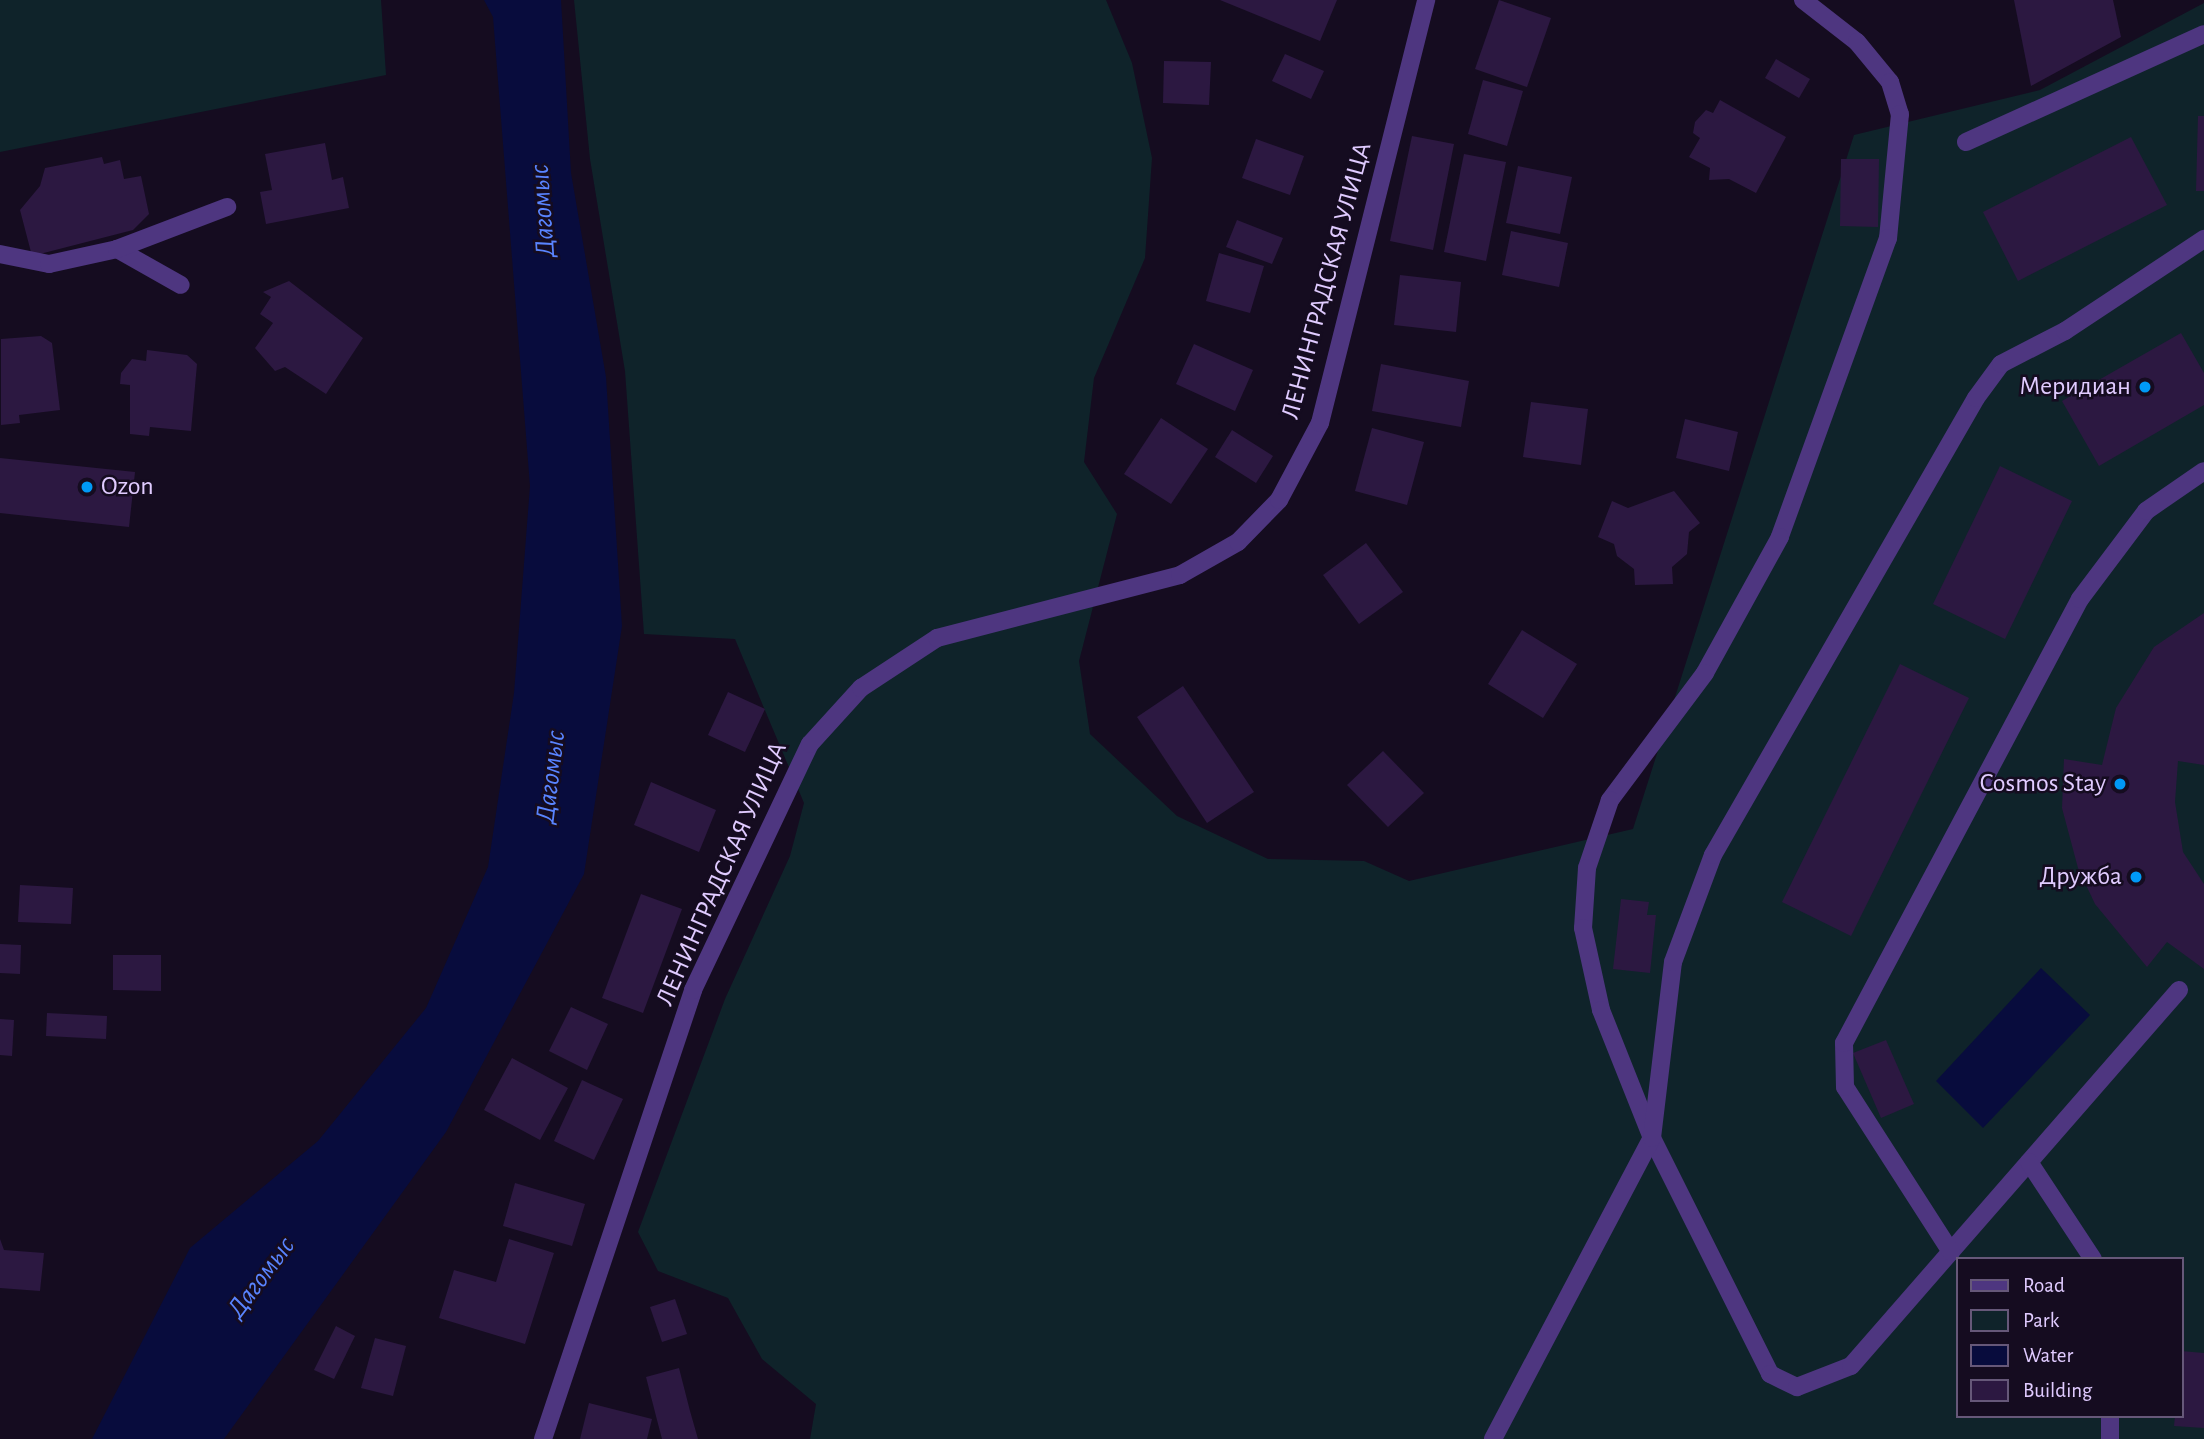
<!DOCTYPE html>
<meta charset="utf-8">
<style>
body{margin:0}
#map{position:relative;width:2204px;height:1439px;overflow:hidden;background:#150c20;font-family:"Alegreya Sans",sans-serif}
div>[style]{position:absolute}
.green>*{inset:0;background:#0f232a}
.water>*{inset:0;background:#080c3d}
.building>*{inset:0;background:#2c1841}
.lane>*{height:18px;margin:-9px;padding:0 9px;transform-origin:9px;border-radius:9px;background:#4e3680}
.street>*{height:18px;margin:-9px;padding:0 9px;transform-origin:9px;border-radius:9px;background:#4e3680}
.dots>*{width:19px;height:19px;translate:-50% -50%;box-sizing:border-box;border:4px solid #150c20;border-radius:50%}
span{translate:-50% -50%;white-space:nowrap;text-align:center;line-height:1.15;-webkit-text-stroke:5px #150c20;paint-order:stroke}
.street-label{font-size:26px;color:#e0cbff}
.poi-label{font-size:26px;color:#e0cbff}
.right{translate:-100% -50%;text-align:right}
.left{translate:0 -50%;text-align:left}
.water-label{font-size:28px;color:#5984ff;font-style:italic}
.legend{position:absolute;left:1956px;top:1257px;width:228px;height:161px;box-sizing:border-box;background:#150c20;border:2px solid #665879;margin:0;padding:9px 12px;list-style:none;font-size:21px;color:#e0cbff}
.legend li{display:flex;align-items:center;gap:14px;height:35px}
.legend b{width:35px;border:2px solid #665879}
</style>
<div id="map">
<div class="green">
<div style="clip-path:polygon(0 0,381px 0,386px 75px,0 152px)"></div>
<div style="clip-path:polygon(evenodd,574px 0,1106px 0,1132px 63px,1152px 158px,1145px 258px,1094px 378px,1084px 462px,1117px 514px,1079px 661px,1090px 734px,1177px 816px,1268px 859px,1364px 861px,1409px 881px,1633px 829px,1854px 135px,2040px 90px,2204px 3px,2204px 1439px,810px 1439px,816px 1404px,762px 1359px,728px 1298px,658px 1271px,638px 1232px,725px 999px,790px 856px,804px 803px,735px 639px,644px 634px,625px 371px,590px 159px,574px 0,1957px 1259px,2181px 1259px,2181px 1416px,1957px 1416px,1957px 1259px)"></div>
</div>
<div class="water">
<div style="clip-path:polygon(484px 0,561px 0,571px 173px,606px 377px,622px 626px,584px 874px,446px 1132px,224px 1439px,92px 1439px,190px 1248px,318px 1141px,426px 1008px,488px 867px,514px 693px,530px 486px,493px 17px)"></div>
<div style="clip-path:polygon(2041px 968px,2090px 1015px,1983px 1128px,1936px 1081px)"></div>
</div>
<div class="building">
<div style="clip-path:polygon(1220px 0,1337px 0,1320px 41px)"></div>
<div style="clip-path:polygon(1499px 0,1551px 18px,1527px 87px,1475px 69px)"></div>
<div style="clip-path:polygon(2014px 0,2113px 0,2121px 37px,2031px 86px)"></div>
<div style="clip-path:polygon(1285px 54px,1324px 71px,1311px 99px,1272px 81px)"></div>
<div style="clip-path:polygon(1776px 59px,1810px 79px,1799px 98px,1765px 78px)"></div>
<div style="clip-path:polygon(1164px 61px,1211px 62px,1209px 105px,1163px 103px)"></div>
<div style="clip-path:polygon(1483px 80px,1523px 91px,1507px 146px,1468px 134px)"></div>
<div style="clip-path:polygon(1720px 100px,1786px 137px,1756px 193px,1729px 179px,1709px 180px,1710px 168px,1689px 157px,1700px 138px,1693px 133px,1695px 122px,1706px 110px,1713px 113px)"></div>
<div style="clip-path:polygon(2198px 116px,2204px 116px,2204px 191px,2196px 191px)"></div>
<div style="clip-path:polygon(1412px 136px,1454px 144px,1433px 250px,1390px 241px)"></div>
<div style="clip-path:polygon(2131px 137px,2167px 205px,2018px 281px,1983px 212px)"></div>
<div style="clip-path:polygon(1256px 139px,1304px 156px,1290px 195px,1242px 178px)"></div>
<div style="clip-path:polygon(325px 143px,332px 180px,343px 177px,349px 208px,266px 224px,260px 192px,272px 190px,265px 154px)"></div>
<div style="clip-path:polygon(1464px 154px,1506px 162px,1486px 261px,1444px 252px)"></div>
<div style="clip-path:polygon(102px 157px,104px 164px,120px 160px,124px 179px,141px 176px,149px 214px,133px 230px,32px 256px,20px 210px,40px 186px,45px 168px)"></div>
<div style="clip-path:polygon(1841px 159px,1879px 159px,1878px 227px,1840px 226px)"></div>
<div style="clip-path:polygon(1518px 166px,1572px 177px,1560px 234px,1506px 223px)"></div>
<div style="clip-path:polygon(1237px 220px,1283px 238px,1272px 264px,1226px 247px)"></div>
<div style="clip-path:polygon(1511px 231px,1568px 243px,1559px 287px,1502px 275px)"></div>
<div style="clip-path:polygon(1219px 253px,1264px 266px,1250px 313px,1206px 301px)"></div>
<div style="clip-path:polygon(1400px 275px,1461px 282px,1456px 332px,1394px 325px)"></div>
<div style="clip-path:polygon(289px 281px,363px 338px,326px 394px,285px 367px,275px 371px,255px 348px,273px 323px,260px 314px,271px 297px,263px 292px)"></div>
<div style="clip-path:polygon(2181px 333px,2204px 373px,2204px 405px,2099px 466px,2062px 401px)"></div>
<div style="clip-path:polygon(41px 336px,52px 343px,60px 410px,19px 415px,20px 423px,1px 425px,1px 339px)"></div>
<div style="clip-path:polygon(1194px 344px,1253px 370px,1235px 411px,1176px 384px)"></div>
<div style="clip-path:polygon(147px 350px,187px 355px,197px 364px,191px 431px,150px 427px,149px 436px,130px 434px,130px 385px,120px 384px,121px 373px,132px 359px,146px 361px)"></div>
<div style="clip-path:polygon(1381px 364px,1469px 381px,1461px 427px,1372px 411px)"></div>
<div style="clip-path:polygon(1531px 402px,1588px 409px,1581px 465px,1523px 457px)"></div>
<div style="clip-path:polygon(1161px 418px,1208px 449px,1171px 504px,1124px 474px)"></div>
<div style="clip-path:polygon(1685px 419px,1738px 432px,1729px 471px,1676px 458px)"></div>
<div style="clip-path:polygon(1372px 428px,1424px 442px,1407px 505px,1355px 491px)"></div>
<div style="clip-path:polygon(1232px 430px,1273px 456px,1256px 483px,1215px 457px)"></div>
<div style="clip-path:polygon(0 458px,135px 472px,129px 527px,0 513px)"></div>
<div style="clip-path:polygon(2000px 466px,2072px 501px,2005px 639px,1933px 604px)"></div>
<div style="clip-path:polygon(1674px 491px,1700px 523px,1689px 532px,1687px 554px,1672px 567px,1673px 584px,1635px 585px,1634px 569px,1617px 556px,1614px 544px,1598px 537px,1612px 501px,1628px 508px)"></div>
<div style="clip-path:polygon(1366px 543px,1403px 592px,1359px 624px,1323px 575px)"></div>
<div style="clip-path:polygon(2204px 613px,2204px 765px,2178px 761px,2175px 802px,2183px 852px,2204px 884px,2204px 969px,2167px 942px,2147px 967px,2095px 904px,2078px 868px,2062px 808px,2064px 759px,2102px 765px,2116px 708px,2154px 647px)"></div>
<div style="clip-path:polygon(1522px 630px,1577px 664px,1543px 718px,1488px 684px)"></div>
<div style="clip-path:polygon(1900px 664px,1969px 698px,1851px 936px,1782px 902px)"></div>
<div style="clip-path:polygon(1183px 686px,1254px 792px,1207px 823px,1137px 717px)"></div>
<div style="clip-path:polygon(728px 692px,765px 709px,745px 752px,708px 735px)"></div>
<div style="clip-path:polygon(1383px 751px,1424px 793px,1388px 827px,1347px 785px)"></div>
<div style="clip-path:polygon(651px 782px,716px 810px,699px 852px,634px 825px)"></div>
<div style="clip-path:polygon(20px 885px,73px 888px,71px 924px,18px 922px)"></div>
<div style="clip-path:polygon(641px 894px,682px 909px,643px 1013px,602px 998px)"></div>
<div style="clip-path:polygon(1621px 899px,1649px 902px,1647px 915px,1656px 915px,1650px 973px,1613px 969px)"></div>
<div style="clip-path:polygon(0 944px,21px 945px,20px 974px,0 973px)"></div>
<div style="clip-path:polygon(113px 955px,161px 955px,161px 991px,113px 990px)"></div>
<div style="clip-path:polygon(571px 1007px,608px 1024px,587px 1070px,549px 1051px)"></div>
<div style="clip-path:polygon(47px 1013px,107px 1016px,106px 1039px,46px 1036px)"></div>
<div style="clip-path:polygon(0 1019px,14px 1020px,12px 1056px,0 1055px)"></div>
<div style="clip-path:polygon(1886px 1040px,1914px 1104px,1881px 1118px,1853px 1053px)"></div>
<div style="clip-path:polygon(512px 1058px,568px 1088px,540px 1140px,484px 1110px)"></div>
<div style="clip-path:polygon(582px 1080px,623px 1099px,594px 1160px,554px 1141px)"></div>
<div style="clip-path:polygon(515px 1183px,585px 1204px,572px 1246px,503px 1226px)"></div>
<div style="clip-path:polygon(0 1239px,4px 1250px,44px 1253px,40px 1291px,0 1288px)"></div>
<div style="clip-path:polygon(509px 1239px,554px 1253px,525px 1344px,439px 1318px,454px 1270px,496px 1282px)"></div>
<div style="clip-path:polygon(675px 1299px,687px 1334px,662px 1342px,650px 1307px)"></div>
<div style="clip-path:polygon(336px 1326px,355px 1336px,334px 1379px,314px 1370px)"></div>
<div style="clip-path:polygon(375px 1338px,406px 1346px,393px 1396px,361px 1388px)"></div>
<div style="clip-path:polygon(2181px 1351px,2204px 1353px,2204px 1428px,2174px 1426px,2175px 1416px,2181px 1416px)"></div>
<div style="clip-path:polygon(679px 1368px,690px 1411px,698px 1439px,662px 1439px,657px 1420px,646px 1377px)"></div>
<div style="clip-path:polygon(589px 1403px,652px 1419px,647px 1439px,580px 1439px)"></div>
</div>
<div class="lane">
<div style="left:1803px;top:0;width:68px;rotate:37.9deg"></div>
<div style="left:1857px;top:42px;width:52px;rotate:50.5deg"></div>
<div style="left:1890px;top:82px;width:34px;rotate:73deg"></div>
<div style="left:1900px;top:114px;width:125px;rotate:95.5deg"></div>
<div style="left:1888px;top:238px;width:318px;rotate:109.9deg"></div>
<div style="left:1780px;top:537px;width:155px;rotate:118.9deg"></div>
<div style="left:1705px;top:673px;width:159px;rotate:126.8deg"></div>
<div style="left:1610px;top:800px;width:72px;rotate:108.7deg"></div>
<div style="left:1587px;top:868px;width:60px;rotate:93.8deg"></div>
<div style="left:1583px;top:928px;width:84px;rotate:77.6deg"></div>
<div style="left:1601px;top:1010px;width:138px;rotate:68.3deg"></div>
<div style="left:1652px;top:1138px;width:264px;rotate:63.4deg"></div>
<div style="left:1770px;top:1374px;width:30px;rotate:26deg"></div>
<div style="left:1797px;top:1387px;width:58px;rotate:-21.3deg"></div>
<div style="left:1851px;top:1366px;width:499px;rotate:-48.9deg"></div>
<div style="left:1966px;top:142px;width:261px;rotate:-24.4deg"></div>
<div style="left:117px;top:249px;width:73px;rotate:29.4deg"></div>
<div style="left:0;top:254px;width:50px;rotate:11.5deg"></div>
<div style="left:49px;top:264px;width:70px;rotate:-12.4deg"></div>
<div style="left:117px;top:249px;width:118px;rotate:-20.9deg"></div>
<div style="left:2029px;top:1162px;width:116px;rotate:56.6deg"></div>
<div style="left:1951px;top:1252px;width:196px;rotate:-122.7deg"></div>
<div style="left:1845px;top:1087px;width:44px;rotate:-91.3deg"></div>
<div style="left:1844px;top:1043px;width:503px;rotate:-62.01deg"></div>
<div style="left:2080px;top:599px;width:110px;rotate:-53.1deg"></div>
<div style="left:2146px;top:511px;width:70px;rotate:-34.6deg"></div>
<div style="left:2110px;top:1416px;width:23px;rotate:90deg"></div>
<div style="left:1493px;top:1439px;width:340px;rotate:-62.2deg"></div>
<div style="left:1652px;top:1138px;width:177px;rotate:-83.2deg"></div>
<div style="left:1673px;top:962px;width:114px;rotate:-69.5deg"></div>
<div style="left:1713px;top:855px;width:527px;rotate:-60.08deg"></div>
<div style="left:1976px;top:398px;width:42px;rotate:-53.7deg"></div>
<div style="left:2001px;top:364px;width:72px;rotate:-27.3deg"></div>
<div style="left:2065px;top:331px;width:167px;rotate:-33.5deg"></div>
</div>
<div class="street">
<div style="left:543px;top:1439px;width:473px;rotate:-71.5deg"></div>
<div style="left:693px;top:990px;width:272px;rotate:-64.6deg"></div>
<div style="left:810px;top:744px;width:76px;rotate:-47.7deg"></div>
<div style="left:861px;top:688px;width:91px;rotate:-33.3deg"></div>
<div style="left:937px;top:638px;width:251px;rotate:-14.5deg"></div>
<div style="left:1180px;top:575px;width:67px;rotate:-29.6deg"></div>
<div style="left:1238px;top:542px;width:59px;rotate:-45.7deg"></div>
<div style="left:1279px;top:500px;width:87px;rotate:-62deg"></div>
<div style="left:1320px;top:423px;width:436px;rotate:-75.9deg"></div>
</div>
<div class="dots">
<div style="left:2145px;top:387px;background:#0099f6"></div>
<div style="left:87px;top:487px;background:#0099f6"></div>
<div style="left:2120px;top:784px;background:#0099f6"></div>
<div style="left:2136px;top:877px;background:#0099f6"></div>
</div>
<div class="street-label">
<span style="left:1327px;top:281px;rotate:-75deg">ЛЕНИНГРАДСКАЯ УЛИЦА</span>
<span style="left:722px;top:874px;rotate:-66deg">ЛЕНИНГРАДСКАЯ УЛИЦА</span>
</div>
<div class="poi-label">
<span class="right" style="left:2131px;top:387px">Меридиан</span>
<span class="left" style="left:101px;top:487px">Ozon</span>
<span class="right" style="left:2106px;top:784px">Cosmos Stay</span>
<span class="right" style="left:2122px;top:877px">Дружба</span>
</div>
<div class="water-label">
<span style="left:543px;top:211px;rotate:-94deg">Дагомыс</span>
<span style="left:551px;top:777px;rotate:-83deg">Дагомыс</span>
<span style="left:261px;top:1278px;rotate:-53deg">Дагомыс</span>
</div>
<ul class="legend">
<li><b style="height:9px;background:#4e3680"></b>Road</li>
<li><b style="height:19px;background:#0f232a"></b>Park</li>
<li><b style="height:19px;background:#080c3d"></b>Water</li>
<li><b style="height:19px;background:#2c1841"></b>Building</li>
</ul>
</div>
